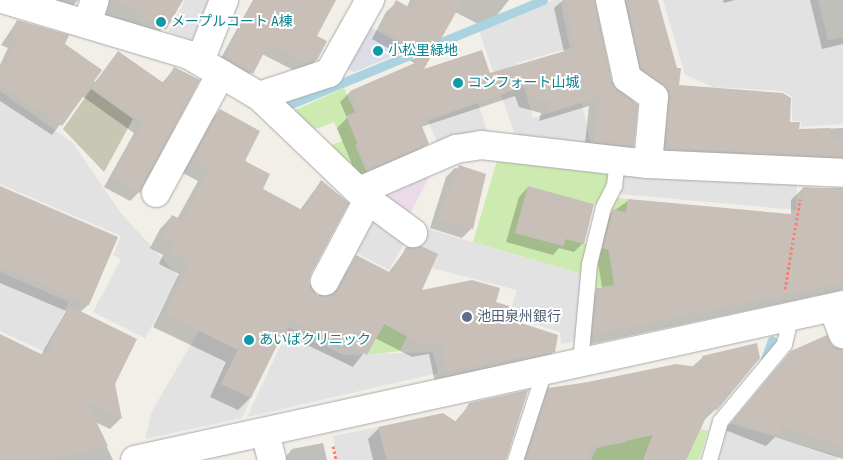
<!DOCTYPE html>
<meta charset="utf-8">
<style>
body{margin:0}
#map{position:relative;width:843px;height:460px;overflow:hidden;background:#f2efe9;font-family:"Fira Sans Condensed","Noto Sans JP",sans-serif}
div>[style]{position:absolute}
.industrial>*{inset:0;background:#ebdbe8}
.construction>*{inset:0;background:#c7c7b4}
.grass>*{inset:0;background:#cdebb0}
.parking>*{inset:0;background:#e2e2e2}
.plaza>*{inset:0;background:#dddde8}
.shadow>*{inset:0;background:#0003}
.stream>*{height:9px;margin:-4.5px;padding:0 4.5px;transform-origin:4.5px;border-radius:4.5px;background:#aad3df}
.building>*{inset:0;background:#c7bfb8}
.path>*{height:3px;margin-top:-1.5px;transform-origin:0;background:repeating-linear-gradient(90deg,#fa8072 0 2.5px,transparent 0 5px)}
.roads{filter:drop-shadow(0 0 1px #a9a9a9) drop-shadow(0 0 1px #a9a9a9)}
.service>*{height:15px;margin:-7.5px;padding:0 7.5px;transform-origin:7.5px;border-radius:7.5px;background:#fff}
.minor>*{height:28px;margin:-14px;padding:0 14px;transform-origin:14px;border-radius:14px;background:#fff}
.dots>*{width:14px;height:14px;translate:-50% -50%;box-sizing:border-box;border:2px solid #fff;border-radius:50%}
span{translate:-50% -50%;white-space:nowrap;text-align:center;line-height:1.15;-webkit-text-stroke:4px #fff;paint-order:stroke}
.culture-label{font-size:14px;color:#0d838f}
.left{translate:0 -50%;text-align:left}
.service-label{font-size:14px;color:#4e5e75}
</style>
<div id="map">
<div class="industrial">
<div style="clip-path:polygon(428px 170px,428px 179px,408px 218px,376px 193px)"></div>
</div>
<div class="construction">
<div style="clip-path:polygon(91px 89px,133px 119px,104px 172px,63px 129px)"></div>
</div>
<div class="grass">
<div style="clip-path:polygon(344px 88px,368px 141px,355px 145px,368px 175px,361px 178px,329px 146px,342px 141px,334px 122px,313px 130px,293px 111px)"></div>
<div style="clip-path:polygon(499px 154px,611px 167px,610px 185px,599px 205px,580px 200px,577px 213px,557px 194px,528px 186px,515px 233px,563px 246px,566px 239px,589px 245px,581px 274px,473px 242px)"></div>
<div style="clip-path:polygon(615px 198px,628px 199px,624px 240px,608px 248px,614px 285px,594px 288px,595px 264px)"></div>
<div style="clip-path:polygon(384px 324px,407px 336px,400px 351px,367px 355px)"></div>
<div style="clip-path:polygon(645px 394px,665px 404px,643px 460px,591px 460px,597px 448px,626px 442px)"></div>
<div style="clip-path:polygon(699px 428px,708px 431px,699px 460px,686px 460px)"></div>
</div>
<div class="parking">
<div style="clip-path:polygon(185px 0,215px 0,201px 38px,193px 40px,168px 32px)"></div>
<div style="clip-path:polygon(554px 0,560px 0,570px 48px,517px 63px,533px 118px,582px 103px,592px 149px,517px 141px,479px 31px)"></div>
<div style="clip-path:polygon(663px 0,818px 0,828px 40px,843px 37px,843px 124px,801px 127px,801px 121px,792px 121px,792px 97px,783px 91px,713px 87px,685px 75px)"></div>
<div style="clip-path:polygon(0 91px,73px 143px,120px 212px,179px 277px,145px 338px,93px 312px,121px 259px,113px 255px,121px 236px,0 184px)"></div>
<div style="clip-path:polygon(478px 103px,489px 137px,440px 149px,428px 121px)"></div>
<div style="clip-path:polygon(622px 169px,797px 184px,796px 210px,619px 194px)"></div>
<div style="clip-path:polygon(372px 215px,406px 240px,389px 270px,349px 249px)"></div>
<div style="clip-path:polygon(418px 226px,581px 274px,577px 341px,561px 344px,560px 332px,509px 316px,517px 290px,432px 268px,438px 254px,409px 241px)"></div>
<div style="clip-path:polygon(0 272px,69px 302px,45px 352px,0 331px)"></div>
<div style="clip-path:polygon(289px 327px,343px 355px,433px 352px,438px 373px,247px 417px)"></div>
<div style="clip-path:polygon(199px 331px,238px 350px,221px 384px,251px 398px,242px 418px,145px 439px,152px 411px)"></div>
<div style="clip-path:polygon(726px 422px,838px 456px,837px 460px,715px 460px)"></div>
<div style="clip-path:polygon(378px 427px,387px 460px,337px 460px,333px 436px)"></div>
</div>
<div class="plaza">
<div style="clip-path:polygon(367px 25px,410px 49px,354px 72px,344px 67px)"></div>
</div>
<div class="shadow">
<div style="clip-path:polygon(19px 0,78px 0,65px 15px)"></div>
<div style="clip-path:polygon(93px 0,181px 0,154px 40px,118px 19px,110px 26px)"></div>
<div style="clip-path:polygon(253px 0,334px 0,315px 36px,316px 60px,307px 69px,297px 72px,262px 54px,243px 83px,216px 67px)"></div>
<div style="clip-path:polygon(410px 0,509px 0,493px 20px,482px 26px,455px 12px,422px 71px,489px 75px,564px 52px,554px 8px,563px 0,595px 0,611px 83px,633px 146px,622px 156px,584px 152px,589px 106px,539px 121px,541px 113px,519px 107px,515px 96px,421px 127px,427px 143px,417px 154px,358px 179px,337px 128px,347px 118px,340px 102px,350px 92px,416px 64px,372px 39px,386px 12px,397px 2px,407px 7px)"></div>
<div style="clip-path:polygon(603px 0,657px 0,678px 86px,789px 123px,798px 130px,843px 128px,843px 176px,654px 160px,657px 103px,630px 80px)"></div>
<div style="clip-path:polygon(723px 0,735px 0,724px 3px)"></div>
<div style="clip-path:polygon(810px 0,843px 0,843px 44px,822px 49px)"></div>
<div style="clip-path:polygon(17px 21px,63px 45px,95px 82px,118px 53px,162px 83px,175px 68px,139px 192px,130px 201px,104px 187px,134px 133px,82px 96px,52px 135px,0 101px,0 65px,8px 48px,1px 45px)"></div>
<div style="clip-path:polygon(220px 110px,261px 190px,300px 210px,321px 181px,308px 282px,317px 296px,329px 295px,357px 257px,388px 273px,407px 248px,420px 292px,495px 303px,505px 319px,554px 351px,541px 364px,435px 383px,429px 354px,412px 357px,375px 338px,353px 367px,282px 333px,250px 398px,238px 410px,210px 397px,226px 362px,153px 327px,179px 274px,159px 264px,163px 255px,150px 248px,160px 229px,172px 216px,177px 219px,198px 181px,181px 172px,208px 123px)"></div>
<div style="clip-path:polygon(455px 168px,485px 175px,471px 229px,462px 238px,430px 228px,446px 177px)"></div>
<div style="clip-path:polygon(528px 187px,583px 243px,574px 252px,559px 248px,553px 255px,506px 242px,519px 197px)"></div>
<div style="clip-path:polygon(0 188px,88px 305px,80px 312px,113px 384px,121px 418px,110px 429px,95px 422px,113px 460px,0 460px,0 337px,41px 355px,66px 311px,0 283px)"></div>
<div style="clip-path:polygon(803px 188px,843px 188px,843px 290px,582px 346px,585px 301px,602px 288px,598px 262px,592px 260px,601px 223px,612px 212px,628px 201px,791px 215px,791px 200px)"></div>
<div style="clip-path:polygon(756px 345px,716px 409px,704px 420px,686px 460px,518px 460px,538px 398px,548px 388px,692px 367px,702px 358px)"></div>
<div style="clip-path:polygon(833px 348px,843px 349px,843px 459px,775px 437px,766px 446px,725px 430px,791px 352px)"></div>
<div style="clip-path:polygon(470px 404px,505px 460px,373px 460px,368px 439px,379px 428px,454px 423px)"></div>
<div style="clip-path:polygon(323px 443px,327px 460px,283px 460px,292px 449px)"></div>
</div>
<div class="stream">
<div style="left:286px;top:106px;width:278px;rotate:-22.4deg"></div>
<div style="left:765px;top:359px;width:20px;rotate:-70deg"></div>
</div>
<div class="building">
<div style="clip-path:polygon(114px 0,183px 0,166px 30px)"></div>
<div style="clip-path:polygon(254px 0,336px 0,317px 36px,327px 41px,317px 60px,310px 59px,307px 64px,269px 43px,253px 74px,225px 58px)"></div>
<div style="clip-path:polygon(396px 0,412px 9px,417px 0,463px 0,424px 69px,482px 50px,490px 73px,575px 48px,565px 0,595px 0,612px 81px,638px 105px,634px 147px,594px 142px,599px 97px,548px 112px,551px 103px,529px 96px,526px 86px,420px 121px,429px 144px,368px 170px,346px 116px,358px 111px,350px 91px,431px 56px,381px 29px)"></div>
<div style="clip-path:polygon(626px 0,658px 0,677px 68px,681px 68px,679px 85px,783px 93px,791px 98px,790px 122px,800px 122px,799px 129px,830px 128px,830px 140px,843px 139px,842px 157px,665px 149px,668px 91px,641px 69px)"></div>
<div style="clip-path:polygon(17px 20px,69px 35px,65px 44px,102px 70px,62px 126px,0 85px,0 74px,17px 38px,10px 35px)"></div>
<div style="clip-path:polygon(118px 51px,165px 84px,174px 67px,200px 80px,140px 193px,112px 177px,143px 123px,92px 87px)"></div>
<div style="clip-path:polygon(220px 109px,260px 131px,245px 161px,270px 174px,263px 189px,304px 211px,321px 180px,349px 203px,311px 274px,309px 282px,317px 295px,334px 294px,356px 255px,393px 274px,406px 247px,421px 246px,438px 254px,422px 290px,472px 280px,500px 288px,496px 302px,509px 306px,506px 318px,558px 335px,555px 352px,447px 371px,441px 342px,425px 346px,384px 324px,367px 355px,290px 319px,251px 398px,221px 384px,238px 350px,165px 314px,190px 262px,170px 252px,175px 243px,161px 236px,172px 215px,182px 220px,209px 169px,192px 160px)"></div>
<div style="clip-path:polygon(459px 165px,486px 174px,473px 229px,438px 219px)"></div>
<div style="clip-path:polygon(0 186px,118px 237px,89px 305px,0 267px)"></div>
<div style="clip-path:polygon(528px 186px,594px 204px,584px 244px,566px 239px,563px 246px,515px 233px)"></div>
<div style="clip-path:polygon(803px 187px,841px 189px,843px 282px,593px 335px,596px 288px,615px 286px,610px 250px,602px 248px,613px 209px,626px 212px,628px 199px,801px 215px)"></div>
<div style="clip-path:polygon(70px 306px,137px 339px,115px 384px,122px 419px,87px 402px,108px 446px,44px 460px,0 460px,0 334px,45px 356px)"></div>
<div style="clip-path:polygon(827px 335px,833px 346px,843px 349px,843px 446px,782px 426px,778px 436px,734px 419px,791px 351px)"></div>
<div style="clip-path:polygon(757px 343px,760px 358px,717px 410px,711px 407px,686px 460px,643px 460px,653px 435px,588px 449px,590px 460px,525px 460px,549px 385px,549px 390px,676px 364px,704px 368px,702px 356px)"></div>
<div style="clip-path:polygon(528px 390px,506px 460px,387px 460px,378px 427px,443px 413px,458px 423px,469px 403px)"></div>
</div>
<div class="path">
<div style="left:785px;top:289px;width:91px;rotate:-80.5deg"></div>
<div style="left:333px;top:446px;width:14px;rotate:78deg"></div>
</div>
<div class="roads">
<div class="service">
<div style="left:580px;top:363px;width:99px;rotate:-84.8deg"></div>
<div style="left:589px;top:264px;width:59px;rotate:-76.2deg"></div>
<div style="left:603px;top:207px;width:25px;rotate:-63deg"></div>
<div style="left:614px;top:185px;width:25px;rotate:-83deg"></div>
<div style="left:515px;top:460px;width:94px;rotate:-72deg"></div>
<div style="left:709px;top:460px;width:41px;rotate:-74.2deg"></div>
<div style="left:720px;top:421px;width:100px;rotate:-50.3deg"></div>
<div style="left:784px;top:344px;width:28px;rotate:-77deg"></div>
</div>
<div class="minor">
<div style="left:6px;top:0;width:191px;rotate:16.7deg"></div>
<div style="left:189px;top:55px;width:81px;rotate:30.4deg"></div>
<div style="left:259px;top:96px;width:151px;rotate:43.7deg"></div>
<div style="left:368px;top:200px;width:92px;rotate:118deg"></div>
<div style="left:610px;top:0;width:80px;rotate:77.7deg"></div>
<div style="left:627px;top:78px;width:33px;rotate:35deg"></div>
<div style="left:654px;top:97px;width:67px;rotate:95.1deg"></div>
<div style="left:87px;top:24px;width:25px;rotate:-72deg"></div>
<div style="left:200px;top:61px;width:66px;rotate:-68.5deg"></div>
<div style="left:259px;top:96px;width:74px;rotate:-18.2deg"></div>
<div style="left:329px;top:73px;width:84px;rotate:-60.7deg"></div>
<div style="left:359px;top:191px;width:106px;rotate:-23.4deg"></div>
<div style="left:456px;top:149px;width:25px;rotate:-9deg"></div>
<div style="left:481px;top:145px;width:168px;rotate:6.5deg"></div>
<div style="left:648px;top:164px;width:195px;rotate:2.6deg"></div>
<div style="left:156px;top:193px;width:136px;rotate:-61.4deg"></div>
<div style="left:368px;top:200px;width:56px;rotate:36.3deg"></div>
<div style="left:833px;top:308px;width:28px;rotate:69deg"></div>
<div style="left:265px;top:432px;width:29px;rotate:76deg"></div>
<div style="left:135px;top:460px;width:725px;rotate:-12.35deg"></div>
</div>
</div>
<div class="dots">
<div style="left:161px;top:22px;background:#0f9aa8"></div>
<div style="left:378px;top:51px;background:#0f9aa8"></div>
<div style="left:458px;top:83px;background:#0f9aa8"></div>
<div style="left:467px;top:317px;background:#5c6f8a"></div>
<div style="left:249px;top:340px;background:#0f9aa8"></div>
</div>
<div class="culture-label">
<span class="left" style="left:171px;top:22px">メープルコート A棟</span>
<span class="left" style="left:388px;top:51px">小松里緑地</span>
<span class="left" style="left:468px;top:83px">コンフォート山城</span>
<span class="left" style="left:259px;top:340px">あいばクリニック</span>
</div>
<div class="service-label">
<span class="left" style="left:477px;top:317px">池田泉州銀行</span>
</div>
</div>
